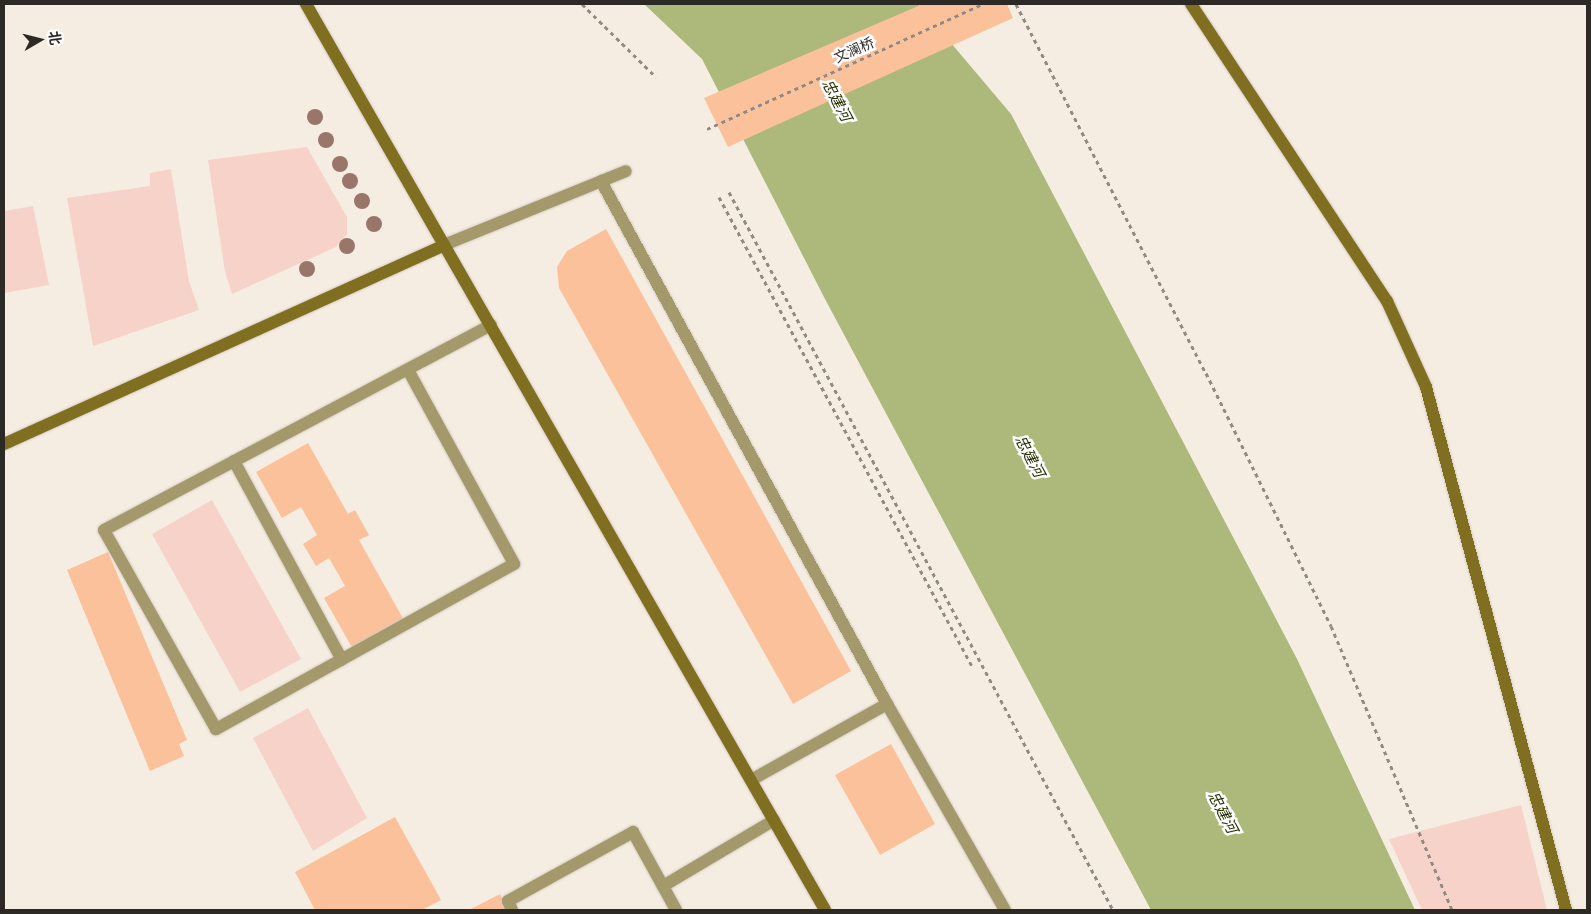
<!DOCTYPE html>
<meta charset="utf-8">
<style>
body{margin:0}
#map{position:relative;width:1591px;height:914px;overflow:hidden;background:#f6ede2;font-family:"Noto Sans","Noto Sans SC",sans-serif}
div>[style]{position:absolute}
.green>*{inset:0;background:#f7d2c9}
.water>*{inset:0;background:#acb97b}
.building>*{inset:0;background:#fbc19b}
.path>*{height:3px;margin-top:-1.5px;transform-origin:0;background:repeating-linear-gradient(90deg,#908a83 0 4px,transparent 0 8px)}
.roads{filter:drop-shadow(0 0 1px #d2cac0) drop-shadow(0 0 1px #d2cac0)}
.lane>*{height:12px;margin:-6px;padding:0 6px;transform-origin:6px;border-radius:6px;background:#a4996b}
.secondary>*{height:12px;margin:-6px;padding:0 6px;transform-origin:6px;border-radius:6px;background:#806f21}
.trees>*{width:16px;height:16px;margin:-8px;border-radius:50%;background:#9a756a}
span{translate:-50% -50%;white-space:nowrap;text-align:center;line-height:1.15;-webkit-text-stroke:5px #fff;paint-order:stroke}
.street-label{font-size:14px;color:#2d2a26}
.water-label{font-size:15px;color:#272e00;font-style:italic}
.frame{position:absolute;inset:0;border:5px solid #2d2a26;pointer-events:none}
.north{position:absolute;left:15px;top:15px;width:50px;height:50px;-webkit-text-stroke:4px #fff;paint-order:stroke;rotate:82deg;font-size:14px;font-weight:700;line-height:20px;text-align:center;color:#2d2a26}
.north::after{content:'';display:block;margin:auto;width:18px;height:22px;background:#2d2a26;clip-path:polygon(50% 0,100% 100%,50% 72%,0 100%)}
</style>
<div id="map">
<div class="green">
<div style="clip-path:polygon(307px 147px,347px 217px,347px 234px,336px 247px,232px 294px,225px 272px,208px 160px)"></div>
<div style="clip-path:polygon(171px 169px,189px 281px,199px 310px,93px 346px,67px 198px,150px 186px,150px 173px)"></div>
<div style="clip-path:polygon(33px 206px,49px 285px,4px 293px,4px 211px)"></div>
<div style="clip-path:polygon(212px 500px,301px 659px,240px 692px,152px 534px)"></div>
<div style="clip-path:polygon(308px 708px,367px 818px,313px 851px,253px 738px)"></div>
<div style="clip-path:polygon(1521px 805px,1547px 910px,1422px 910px,1389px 839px)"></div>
</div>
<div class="water">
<div style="clip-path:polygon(644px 4px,918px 4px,1011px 114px,1297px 659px,1415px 910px,1151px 910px,825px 299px,702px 59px)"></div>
</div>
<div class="building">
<div style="clip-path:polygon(923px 4px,1007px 4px,1013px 18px,728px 147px,704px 98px)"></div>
<div style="clip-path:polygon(606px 229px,851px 671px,793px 704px,559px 288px,557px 267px,567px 251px)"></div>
<div style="clip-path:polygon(308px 443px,348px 514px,355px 510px,369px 535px,359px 540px,405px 622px,354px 651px,324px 598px,345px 586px,329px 558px,316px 566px,303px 544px,317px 535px,301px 507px,282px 518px,256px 472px)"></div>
<div style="clip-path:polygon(108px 552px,187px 740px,179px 744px,184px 756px,150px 771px,67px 570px)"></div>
<div style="clip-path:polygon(891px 744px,935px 824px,880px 855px,835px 775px)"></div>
<div style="clip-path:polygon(395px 817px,441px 900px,422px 910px,315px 910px,295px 872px)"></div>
<div style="clip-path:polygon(500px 894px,508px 910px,469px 910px)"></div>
</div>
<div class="path">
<div style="left:582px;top:4px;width:104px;rotate:44.6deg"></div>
<div style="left:1016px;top:4px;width:415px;rotate:62.8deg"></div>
<div style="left:1206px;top:373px;width:282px;rotate:63.7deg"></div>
<div style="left:1331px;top:626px;width:309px;rotate:66.9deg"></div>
<div style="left:707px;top:129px;width:302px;rotate:-24.4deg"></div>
<div style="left:729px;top:192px;width:814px;rotate:61.86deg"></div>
<div style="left:719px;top:197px;width:533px;rotate:61.66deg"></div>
</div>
<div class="roads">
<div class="lane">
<div style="left:601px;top:181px;width:596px;rotate:61.33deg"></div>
<div style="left:887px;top:704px;width:237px;rotate:60.2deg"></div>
<div style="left:444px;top:245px;width:196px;rotate:-22.1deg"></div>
<div style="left:408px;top:370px;width:221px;rotate:61.3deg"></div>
<div style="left:514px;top:564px;width:341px;rotate:151deg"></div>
<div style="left:216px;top:729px;width:228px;rotate:-119.4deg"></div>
<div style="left:104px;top:530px;width:438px;rotate:-27.9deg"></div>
<div style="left:234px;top:461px;width:226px;rotate:61.5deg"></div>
<div style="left:751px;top:780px;width:156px;rotate:-29.2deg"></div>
<div style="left:663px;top:886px;width:129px;rotate:-30.7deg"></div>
<div style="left:512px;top:910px;width:10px;rotate:-114deg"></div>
<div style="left:508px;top:901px;width:143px;rotate:-28.9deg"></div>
<div style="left:633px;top:832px;width:89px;rotate:61.1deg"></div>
</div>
<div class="secondary">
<div style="left:306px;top:4px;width:1044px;rotate:60.19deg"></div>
<div style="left:1191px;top:4px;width:356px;rotate:56.6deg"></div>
<div style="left:1387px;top:301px;width:94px;rotate:65.6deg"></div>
<div style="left:1426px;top:387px;width:541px;rotate:75.01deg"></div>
<div style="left:4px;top:444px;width:483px;rotate:-24.3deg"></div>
</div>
</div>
<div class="trees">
<div style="left:315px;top:117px"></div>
<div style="left:326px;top:140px"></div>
<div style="left:340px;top:164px"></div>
<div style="left:350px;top:181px"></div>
<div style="left:362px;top:201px"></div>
<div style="left:374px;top:224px"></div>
<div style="left:347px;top:246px"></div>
<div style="left:307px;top:269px"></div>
</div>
<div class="street-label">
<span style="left:854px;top:50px;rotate:-24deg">文澜桥</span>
</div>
<div class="water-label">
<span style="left:837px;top:100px;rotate:62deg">忠建河</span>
<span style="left:1030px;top:456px;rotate:62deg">忠建河</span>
<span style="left:1223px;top:812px;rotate:62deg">忠建河</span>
</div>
<div class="frame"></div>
<div class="north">北</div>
</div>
